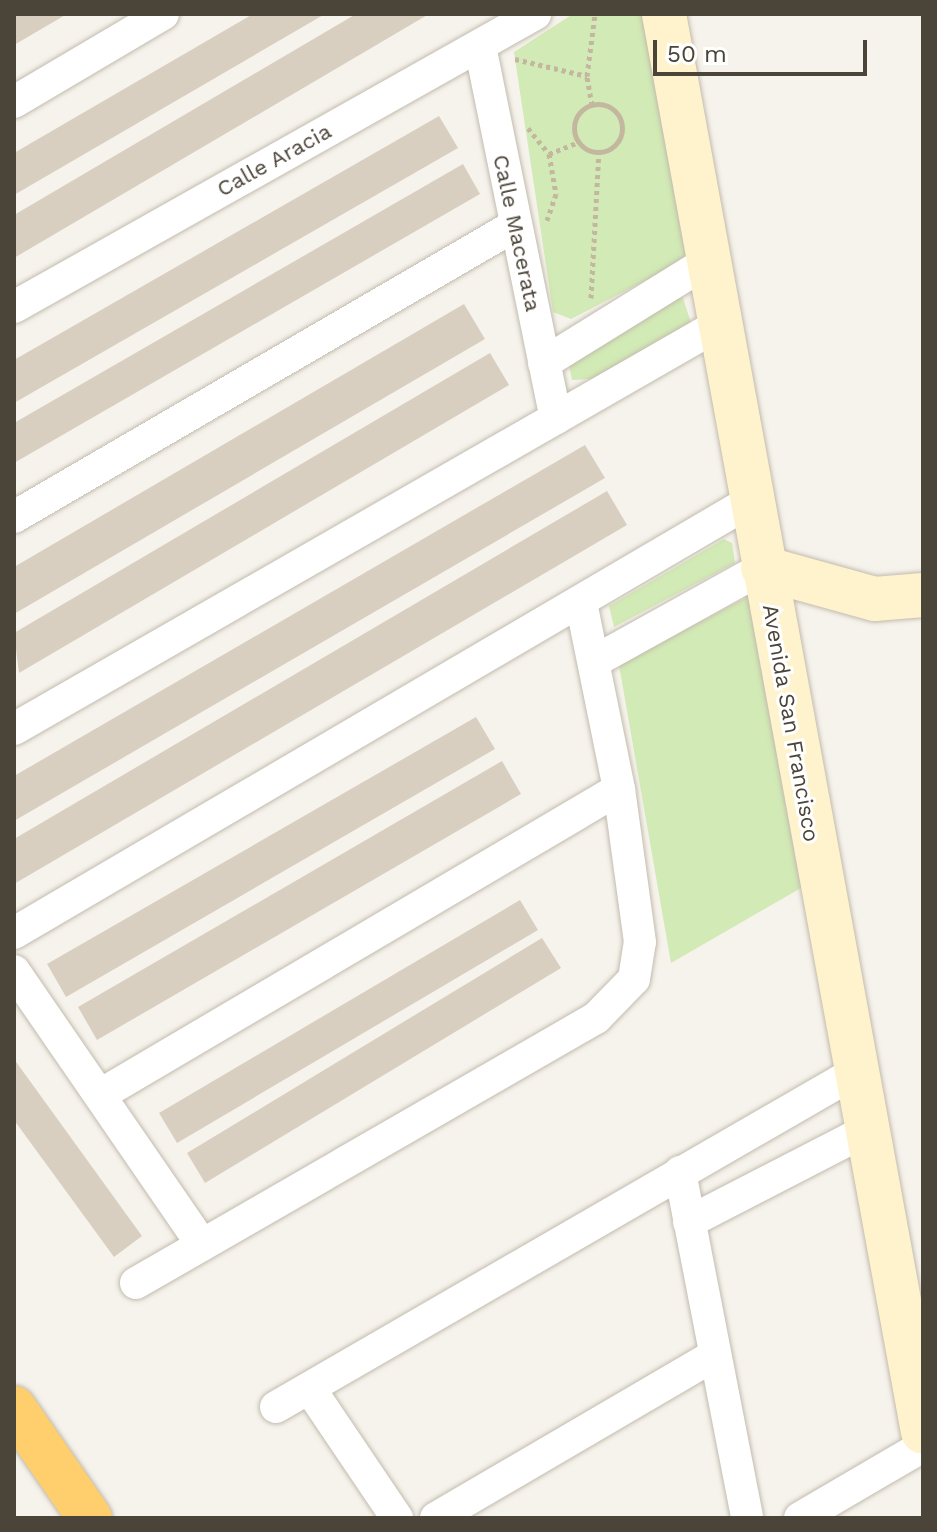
<!DOCTYPE html>
<style>
body{margin:0}
#map{position:relative;width:937px;height:1532px;overflow:hidden;background:#f6f3ec;font-family:"Work Sans",sans-serif}
div>[style]{position:absolute}
.green>*{inset:0;background:#d2eab5}
.building>*{inset:0;background:#d8cfc1}
.path>*{height:5px;margin-top:-2.5px;transform-origin:0;background:repeating-linear-gradient(90deg,#c4b79f 0 4px,transparent 0 8px)}
.path>.ring{margin:-2.5px;padding:0;box-sizing:content-box;background:none;border:5px solid #c4b79f;border-radius:50%}
.roads{filter:drop-shadow(0 0 2px #c2bbae) drop-shadow(0 0 2px #c2bbae)}
.street>*{height:32px;margin:-16px;padding:0 16px;transform-origin:16px;border-radius:16px;background:#fff}
.secondary>*{height:44px;margin:-22px;padding:0 22px;transform-origin:22px;border-radius:22px;background:#fff3cd}
.highway>*{height:44px;margin:-22px;padding:0 22px;transform-origin:22px;border-radius:22px;background:#ffcf6e}
span{translate:-50% -50%;white-space:nowrap;text-align:center;line-height:1.15;-webkit-text-stroke:6px #fff;paint-order:stroke}
.street-label{font-size:22px;color:#4b4439}
.frame{position:absolute;inset:0;border:16px solid #4b4439;pointer-events:none}
.scale{position:absolute;left:653px;top:40px;width:214px;height:36px;box-sizing:border-box;border:4px solid #4b4439;border-top:0;padding-left:10px;font-size:24px;line-height:28px;white-space:nowrap;color:#4b4439;-webkit-text-stroke:6px #fff;paint-order:stroke}
</style>
<div id="map">
<div class="green">
<div style="clip-path:polygon(573px 14px,651px 14px,689px 258px,571px 319px,553px 312px,514px 52px)"></div>
<div style="clip-path:polygon(675px 298px,683px 298px,691px 323px,592px 379px,572px 380px,569px 365px)"></div>
<div style="clip-path:polygon(724px 539px,732px 543px,735px 563px,614px 627px,609px 606px)"></div>
<div style="clip-path:polygon(751px 595px,808px 884px,671px 963px,619px 665px)"></div>
</div>
<div class="building">
<div style="clip-path:polygon(14px 14px,67px 14px,14px 45px)"></div>
<div style="clip-path:polygon(253px 14px,325px 14px,14px 195px,14px 153px)"></div>
<div style="clip-path:polygon(356px 14px,429px 14px,14px 258px,14px 215px)"></div>
<div style="clip-path:polygon(439px 116px,458px 148px,14px 403px,14px 360px)"></div>
<div style="clip-path:polygon(463px 164px,480px 194px,14px 463px,14px 423px)"></div>
<div style="clip-path:polygon(464px 304px,485px 339px,14px 614px,14px 567px)"></div>
<div style="clip-path:polygon(490px 353px,509px 385px,19px 673px,14px 633px)"></div>
<div style="clip-path:polygon(585px 445px,605px 478px,14px 821px,14px 776px)"></div>
<div style="clip-path:polygon(607px 491px,627px 525px,14px 884px,14px 839px)"></div>
<div style="clip-path:polygon(476px 717px,495px 749px,66px 997px,47px 964px)"></div>
<div style="clip-path:polygon(502px 761px,521px 794px,97px 1040px,78px 1007px)"></div>
<div style="clip-path:polygon(520px 900px,538px 930px,177px 1143px,159px 1113px)"></div>
<div style="clip-path:polygon(542px 938px,561px 968px,205px 1183px,187px 1153px)"></div>
<div style="clip-path:polygon(14px 1059px,142px 1236px,114px 1257px,14px 1120px)"></div>
</div>
<div class="path">
<div style="left:515px;top:59px;width:74px;rotate:13.3deg"></div>
<div class="ring" style="left:574px;top:104px;width:43px;height:43px"></div>
<div style="left:592px;top:105px;width:29px;rotate:-100deg"></div>
<div style="left:587px;top:76px;width:63px;rotate:-82.6deg"></div>
<div style="left:528px;top:128px;width:33px;rotate:51deg"></div>
<div style="left:549px;top:154px;width:41px;rotate:80.1deg"></div>
<div style="left:556px;top:194px;width:28px;rotate:109deg"></div>
<div style="left:549px;top:154px;width:32px;rotate:-22deg"></div>
<div style="left:591px;top:298px;width:146px;rotate:-86.9deg"></div>
</div>
<div class="roads">
<div class="street">
<div style="left:480px;top:46px;width:380px;rotate:78.5deg"></div>
<div style="left:14px;top:102px;width:173px;rotate:-30.6deg"></div>
<div style="left:14px;top:307px;width:598px;rotate:-29.35deg"></div>
<div style="left:544px;top:363px;width:195px;rotate:-31.8deg"></div>
<div style="left:14px;top:517px;width:579px;rotate:-30.2deg"></div>
<div style="left:595px;top:661px;width:192px;rotate:-29deg"></div>
<div style="left:14px;top:729px;width:814px;rotate:-29.84deg"></div>
<div style="left:14px;top:933px;width:852px;rotate:-30.39deg"></div>
<div style="left:14px;top:971px;width:332px;rotate:55.5deg"></div>
<div style="left:100px;top:1095px;width:602px;rotate:-30.52deg"></div>
<div style="left:680px;top:1172px;width:352px;rotate:79deg"></div>
<div style="left:689px;top:1222px;width:198px;rotate:-27.3deg"></div>
<div style="left:136px;top:1283px;width:531px;rotate:-29.95deg"></div>
<div style="left:596px;top:1018px;width:54px;rotate:-45.7deg"></div>
<div style="left:634px;top:979px;width:37px;rotate:-81deg"></div>
<div style="left:640px;top:942px;width:154px;rotate:-97.8deg"></div>
<div style="left:619px;top:789px;width:190px;rotate:-101.5deg"></div>
<div style="left:310px;top:1389px;width:156px;rotate:56deg"></div>
<div style="left:276px;top:1407px;width:668px;rotate:-30.02deg"></div>
<div style="left:436px;top:1518px;width:319px;rotate:-30.3deg"></div>
<div style="left:800px;top:1518px;width:143px;rotate:-30.3deg"></div>
</div>
<div class="secondary">
<div style="left:664px;top:14px;width:1441px;rotate:79.65deg"></div>
<div style="left:763px;top:568px;width:116px;rotate:15.5deg"></div>
<div style="left:875px;top:599px;width:48px;rotate:-4.8deg"></div>
</div>
<div class="highway">
<div style="left:14px;top:1408px;width:134px;rotate:55.4deg"></div>
</div>
</div>
<div class="street-label">
<span style="left:274px;top:160px;rotate:-29deg">Calle Aracia</span>
<span style="left:517px;top:233px;rotate:78deg">Calle Macerata</span>
<span style="left:791px;top:723px;rotate:80deg">Avenida San Francisco</span>
</div>
<div class="frame"></div>
<div class="scale">50 m</div>
</div>
